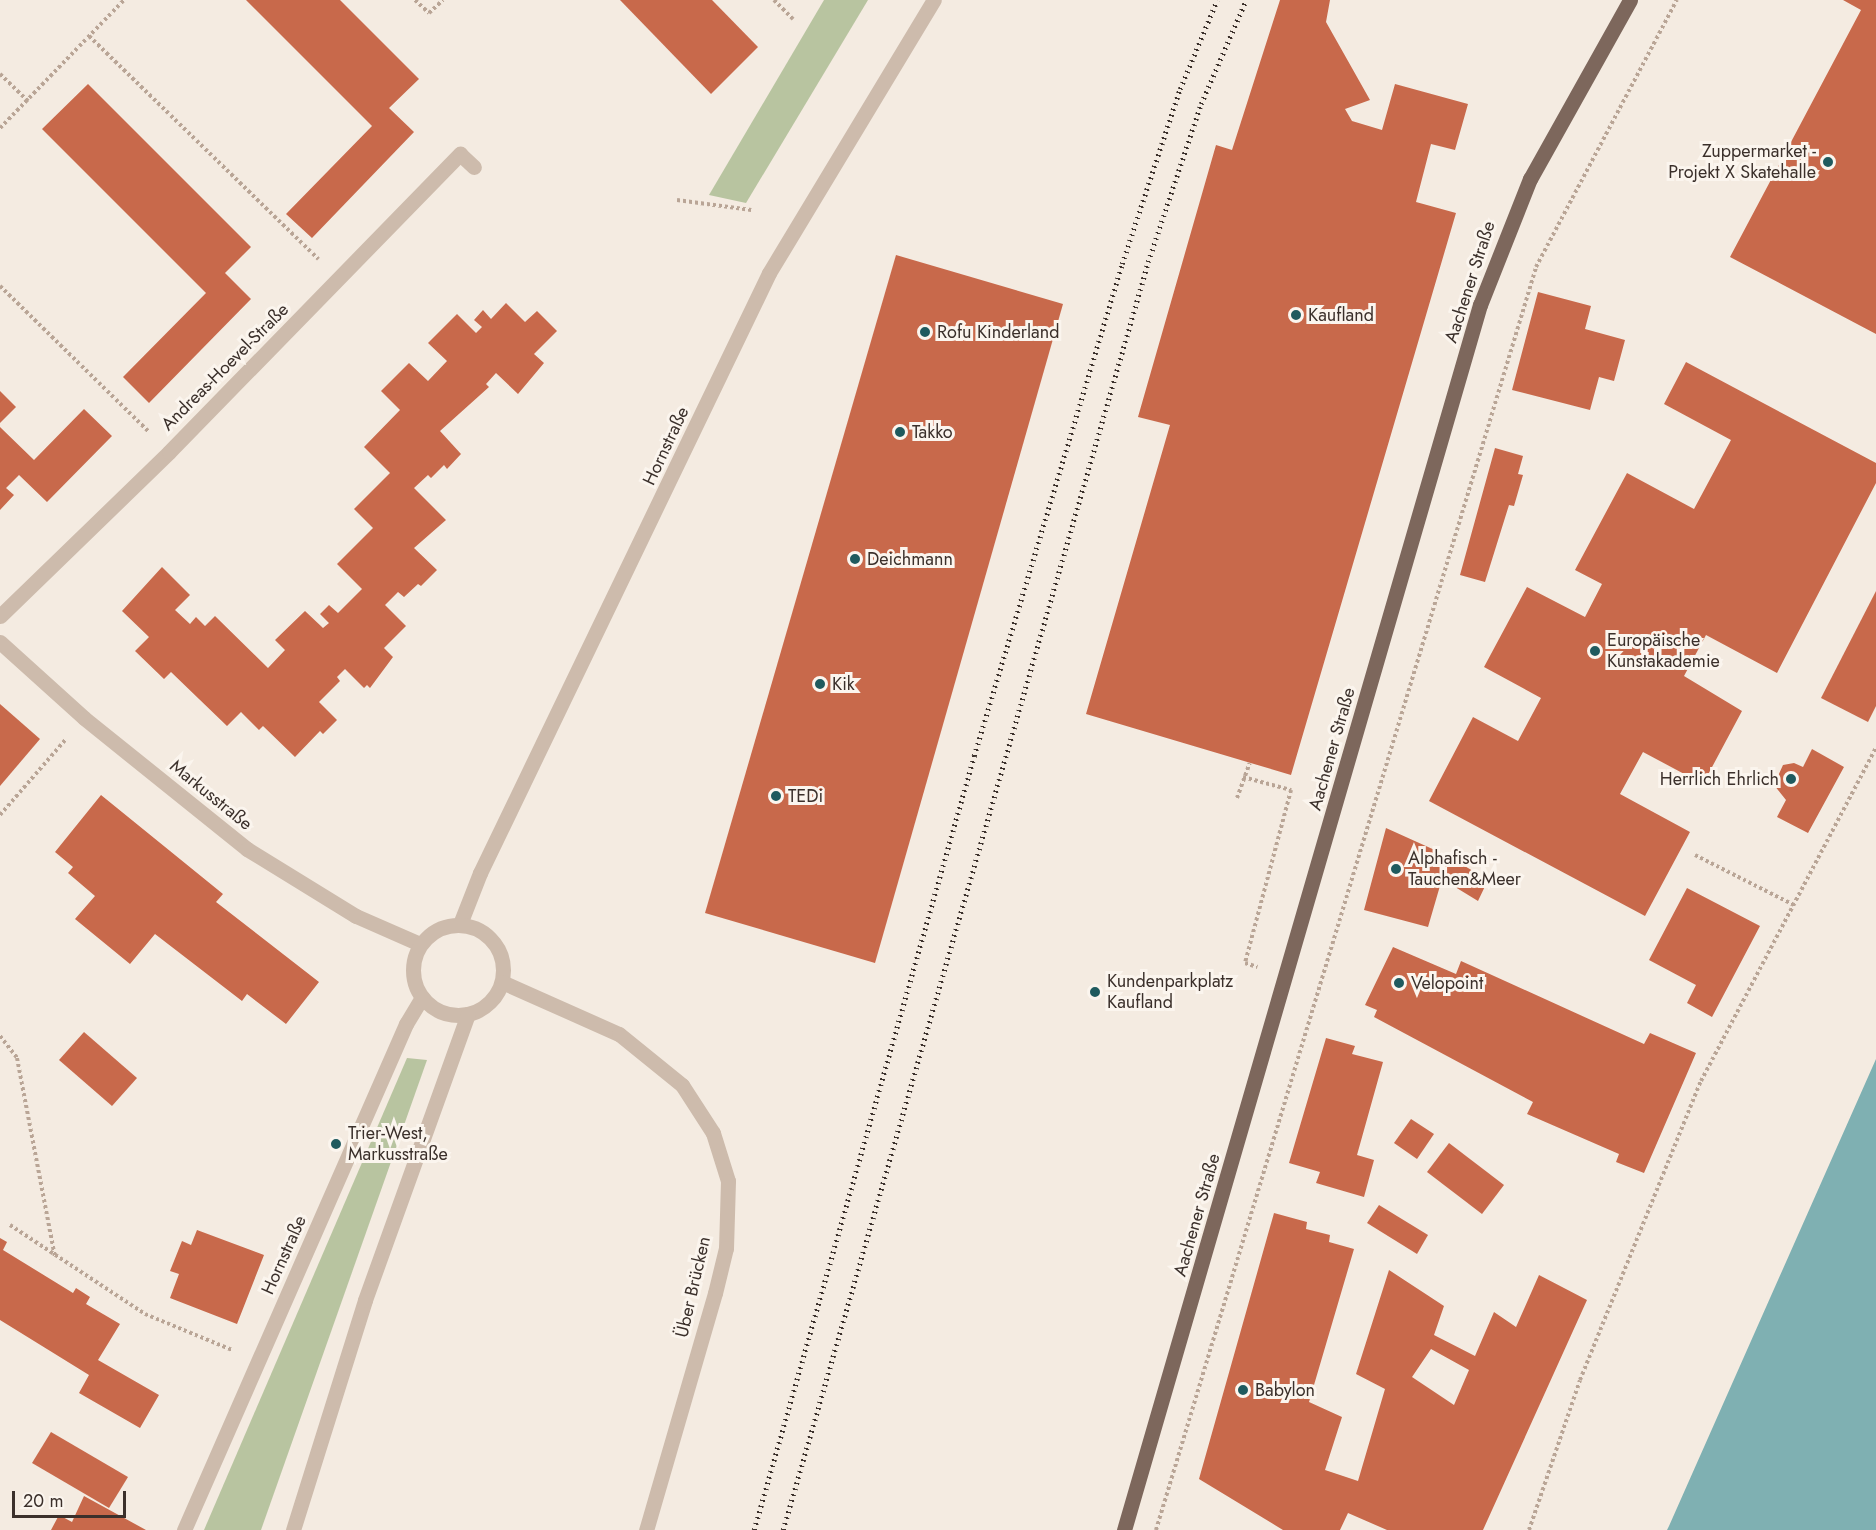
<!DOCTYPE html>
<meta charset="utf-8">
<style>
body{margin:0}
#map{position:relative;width:1876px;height:1530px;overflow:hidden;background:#f4ebe1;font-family:Jost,sans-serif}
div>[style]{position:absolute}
.green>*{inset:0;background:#b8c4a0}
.water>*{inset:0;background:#7fb0b2}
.building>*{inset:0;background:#c8694b}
.path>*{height:4px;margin-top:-2px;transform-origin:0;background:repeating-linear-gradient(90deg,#b9a596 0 3px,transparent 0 6px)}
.minor>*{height:15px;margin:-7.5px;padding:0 7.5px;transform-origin:7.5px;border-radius:7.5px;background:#cdbbac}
.minor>.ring{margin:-7.5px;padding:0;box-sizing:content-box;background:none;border:15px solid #cdbbac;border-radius:50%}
.major>*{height:15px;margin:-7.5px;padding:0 7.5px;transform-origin:7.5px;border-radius:7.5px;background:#7d675c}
.rail>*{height:4.5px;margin-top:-2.25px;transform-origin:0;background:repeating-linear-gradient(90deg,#3b302b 0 1.5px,transparent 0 6px)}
.dots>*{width:16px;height:16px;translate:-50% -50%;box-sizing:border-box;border:3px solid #fbf5ee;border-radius:50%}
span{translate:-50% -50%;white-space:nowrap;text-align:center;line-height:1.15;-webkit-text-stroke:6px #fbf5ee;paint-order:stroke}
.poi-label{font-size:18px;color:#3b302b}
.right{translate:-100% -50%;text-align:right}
.left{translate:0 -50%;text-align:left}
.street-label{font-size:18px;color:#3b302b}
.scale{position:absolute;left:12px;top:1491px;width:114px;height:27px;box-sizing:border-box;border:3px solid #3b302b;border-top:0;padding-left:8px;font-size:18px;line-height:21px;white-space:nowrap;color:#3b302b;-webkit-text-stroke:4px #fbf5ee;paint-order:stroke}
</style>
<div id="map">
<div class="green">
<div style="clip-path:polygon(824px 0,868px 0,746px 203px,709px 195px)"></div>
<div style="clip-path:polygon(407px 1058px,427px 1060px,261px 1530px,204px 1530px)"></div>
</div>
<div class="water">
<div style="clip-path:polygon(1876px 1059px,1876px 1530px,1667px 1530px,1669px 1526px)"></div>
</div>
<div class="building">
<div style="clip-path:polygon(246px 0,340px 0,419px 79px,389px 108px,414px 132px,312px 238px,286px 214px,372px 126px)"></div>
<div style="clip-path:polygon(620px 0,712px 0,758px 47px,711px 94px)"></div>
<div style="clip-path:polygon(1280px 0,1330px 0,1326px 22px,1370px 100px,1345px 109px,1352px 121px,1382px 130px,1395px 84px,1468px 104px,1455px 150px,1431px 144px,1416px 202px,1456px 213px,1291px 775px,1086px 714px,1170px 425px,1138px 417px,1216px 145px,1232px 150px)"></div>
<div style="clip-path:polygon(1843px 0,1876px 0,1876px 334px,1730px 257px,1861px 10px)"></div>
<div style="clip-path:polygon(88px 84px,251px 247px,225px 273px,251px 299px,149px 403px,123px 377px,206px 293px,42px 129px)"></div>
<div style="clip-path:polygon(896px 255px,1063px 304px,875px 963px,705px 913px)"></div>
<div style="clip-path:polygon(1538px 292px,1591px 306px,1585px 329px,1625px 340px,1614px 381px,1599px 377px,1590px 410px,1512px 390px)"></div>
<div style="clip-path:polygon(506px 303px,525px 322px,537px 311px,557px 331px,534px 354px,544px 363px,518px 394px,496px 373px,486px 384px,489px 387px,440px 431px,461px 454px,447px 469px,444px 465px,431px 478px,428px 475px,414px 488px,446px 520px,414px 548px,437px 570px,421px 586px,418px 584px,404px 597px,398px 592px,385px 605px,406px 626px,384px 648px,393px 657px,370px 688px,367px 685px,364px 688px,345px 669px,337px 677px,340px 681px,319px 702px,337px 720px,323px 734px,320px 731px,295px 757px,263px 726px,259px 730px,241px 712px,227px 726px,171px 672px,164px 679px,135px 651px,149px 637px,122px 611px,162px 567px,190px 595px,175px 610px,190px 624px,196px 617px,205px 626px,215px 616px,268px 668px,285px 650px,275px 640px,305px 611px,323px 628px,329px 623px,320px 614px,329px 605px,338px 613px,362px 589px,337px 564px,373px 528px,354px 509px,390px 473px,364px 447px,400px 410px,381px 391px,409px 363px,428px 381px,447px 361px,428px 343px,457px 314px,476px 333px,482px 327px,474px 320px,483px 310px,491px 319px)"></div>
<div style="clip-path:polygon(1686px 362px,1876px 463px,1876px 483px,1777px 673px,1706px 635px,1684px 676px,1742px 711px,1703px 784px,1643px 752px,1620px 794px,1690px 832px,1645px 916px,1429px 801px,1473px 717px,1518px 741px,1541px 698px,1484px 667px,1527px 587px,1585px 617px,1602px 584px,1575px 570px,1627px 473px,1694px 509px,1731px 440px,1664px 404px)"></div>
<div style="clip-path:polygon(0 391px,16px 407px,0 423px)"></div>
<div style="clip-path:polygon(84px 409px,112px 436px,47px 502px,19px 475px,6px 488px,14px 495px,0 510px,0 427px,34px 460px)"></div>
<div style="clip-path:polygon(1495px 448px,1523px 456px,1518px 474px,1523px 475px,1514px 506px,1509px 505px,1485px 582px,1460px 575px)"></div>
<div style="clip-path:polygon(1876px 591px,1876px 706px,1868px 722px,1821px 698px)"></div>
<div style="clip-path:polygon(0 704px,40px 739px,0 786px)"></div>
<div style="clip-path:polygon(1812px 749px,1844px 767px,1808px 833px,1777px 817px,1786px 800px,1774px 785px,1783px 765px,1794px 763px,1803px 767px)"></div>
<div style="clip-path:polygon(101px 795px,223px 894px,216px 902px,319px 982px,286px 1024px,247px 994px,242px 1001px,155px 934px,130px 964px,75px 919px,95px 896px,68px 873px,73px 867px,55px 852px)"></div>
<div style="clip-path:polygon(1386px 828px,1448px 856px,1488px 880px,1478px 901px,1442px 879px,1428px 927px,1364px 910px)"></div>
<div style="clip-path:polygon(1687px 888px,1760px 926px,1712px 1017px,1687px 1003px,1696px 985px,1649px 960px)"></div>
<div style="clip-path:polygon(1393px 947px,1456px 974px,1461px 961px,1644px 1044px,1650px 1033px,1696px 1053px,1644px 1173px,1616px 1162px,1619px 1154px,1527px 1114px,1533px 1102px,1374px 1017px,1377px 1010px,1365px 1005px)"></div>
<div style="clip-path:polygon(84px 1032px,137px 1078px,112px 1106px,59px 1060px)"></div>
<div style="clip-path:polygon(1326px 1038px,1355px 1046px,1352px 1054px,1383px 1062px,1357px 1155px,1374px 1160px,1364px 1197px,1316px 1183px,1320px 1172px,1289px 1163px)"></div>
<div style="clip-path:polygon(1411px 1119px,1434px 1134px,1417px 1159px,1394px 1143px)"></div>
<div style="clip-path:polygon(1449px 1143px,1504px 1185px,1482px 1214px,1427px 1172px)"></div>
<div style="clip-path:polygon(1379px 1205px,1428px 1235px,1417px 1254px,1367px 1223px)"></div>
<div style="clip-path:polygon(evenodd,1274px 1213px,1307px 1222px,1306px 1229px,1330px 1235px,1329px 1242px,1354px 1249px,1309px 1402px,1342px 1417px,1325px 1470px,1358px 1481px,1385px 1389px,1356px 1374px,1389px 1270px,1444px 1306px,1434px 1335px,1475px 1356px,1494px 1312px,1516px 1327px,1539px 1275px,1587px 1300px,1483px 1530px,1387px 1530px,1348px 1513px,1340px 1530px,1283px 1530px,1199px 1479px,1274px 1213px,1431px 1349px,1469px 1370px,1454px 1405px,1412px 1377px,1431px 1349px)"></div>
<div style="clip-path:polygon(197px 1230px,264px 1255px,237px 1324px,170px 1298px,179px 1274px,170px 1271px,182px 1241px,191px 1245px)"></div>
<div style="clip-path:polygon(0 1238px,7px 1242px,3px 1250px,73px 1293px,76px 1288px,90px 1297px,86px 1304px,120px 1324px,98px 1360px,159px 1395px,140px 1428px,79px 1393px,89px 1375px,0 1320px)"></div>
<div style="clip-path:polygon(51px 1432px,128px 1477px,109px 1508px,32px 1463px)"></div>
<div style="clip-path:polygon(84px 1496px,146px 1530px,51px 1530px,59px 1515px,72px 1522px)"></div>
</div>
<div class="path">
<div style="left:415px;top:0;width:19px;rotate:43deg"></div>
<div style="left:429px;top:13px;width:19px;rotate:-43deg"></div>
<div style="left:774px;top:0;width:27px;rotate:45deg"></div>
<div style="left:89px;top:36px;width:320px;rotate:44.2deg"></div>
<div style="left:0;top:74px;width:39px;rotate:44deg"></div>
<div style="left:0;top:128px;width:178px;rotate:-45.9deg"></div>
<div style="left:677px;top:200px;width:75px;rotate:7.7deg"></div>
<div style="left:0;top:286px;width:209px;rotate:44.4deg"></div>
<div style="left:1243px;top:777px;width:50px;rotate:15.2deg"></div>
<div style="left:1291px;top:790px;width:179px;rotate:104.9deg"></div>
<div style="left:1245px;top:963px;width:13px;rotate:18deg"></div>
<div style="left:1237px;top:798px;width:37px;rotate:-70deg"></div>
<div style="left:0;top:815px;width:101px;rotate:-49deg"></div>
<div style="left:1695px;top:855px;width:111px;rotate:26.8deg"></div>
<div style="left:0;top:1036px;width:28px;rotate:52deg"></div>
<div style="left:17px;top:1058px;width:203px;rotate:79.2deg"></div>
<div style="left:10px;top:1225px;width:162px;rotate:33.4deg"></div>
<div style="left:145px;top:1314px;width:94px;rotate:22.5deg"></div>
<div style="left:1156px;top:1530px;width:1319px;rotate:-73.25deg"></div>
<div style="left:1536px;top:267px;width:302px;rotate:-62.2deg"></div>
<div style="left:1529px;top:1530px;width:158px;rotate:-71.2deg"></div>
<div style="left:1580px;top:1380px;width:323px;rotate:-68deg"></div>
<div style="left:1701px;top:1081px;width:377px;rotate:-62.3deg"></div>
</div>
<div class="minor">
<div style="left:0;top:616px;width:235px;rotate:-44.1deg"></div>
<div style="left:169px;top:452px;width:417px;rotate:-45.7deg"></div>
<div style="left:460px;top:154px;width:19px;rotate:43deg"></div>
<div style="left:0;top:642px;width:113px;rotate:42.1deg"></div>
<div style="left:84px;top:718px;width:209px;rotate:38.8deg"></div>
<div style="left:247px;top:849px;width:128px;rotate:31.6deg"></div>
<div style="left:356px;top:916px;width:70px;rotate:23.6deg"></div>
<div style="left:460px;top:924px;width:55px;rotate:-68.6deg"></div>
<div style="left:480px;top:873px;width:666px;rotate:-64.28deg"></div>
<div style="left:769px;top:273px;width:319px;rotate:-58.9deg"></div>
<div class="ring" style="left:413px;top:925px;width:75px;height:75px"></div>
<div style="left:502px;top:982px;width:128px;rotate:24deg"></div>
<div style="left:619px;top:1034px;width:81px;rotate:39deg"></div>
<div style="left:682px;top:1085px;width:57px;rotate:57.1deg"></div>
<div style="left:713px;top:1133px;width:50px;rotate:72.6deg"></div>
<div style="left:728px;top:1181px;width:67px;rotate:91.7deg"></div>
<div style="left:726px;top:1248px;width:46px;rotate:103.7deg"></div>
<div style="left:715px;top:1293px;width:247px;rotate:106.2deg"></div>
<div style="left:184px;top:1530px;width:553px;rotate:-66.31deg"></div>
<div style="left:406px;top:1024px;width:31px;rotate:-59deg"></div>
<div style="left:293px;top:1530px;width:241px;rotate:-72.6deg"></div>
<div style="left:365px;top:1300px;width:304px;rotate:-70.2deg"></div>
</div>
<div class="major">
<div style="left:1124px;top:1530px;width:1276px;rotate:-73.8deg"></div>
<div style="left:1480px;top:305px;width:136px;rotate:-68.4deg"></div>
<div style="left:1530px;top:179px;width:205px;rotate:-60.8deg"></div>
</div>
<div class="rail">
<div style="left:754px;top:1530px;width:805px;rotate:-74.13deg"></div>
<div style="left:974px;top:756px;width:514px;rotate:-73.26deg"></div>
<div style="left:1122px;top:264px;width:184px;rotate:-71.7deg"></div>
<div style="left:1180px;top:89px;width:96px;rotate:-67.4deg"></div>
<div style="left:783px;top:1530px;width:1319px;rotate:-73.94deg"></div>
<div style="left:1148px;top:262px;width:167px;rotate:-71.5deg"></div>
<div style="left:1201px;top:104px;width:113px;rotate:-66.6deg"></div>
</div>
<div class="dots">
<div style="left:1828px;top:162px;background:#1f5a5e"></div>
<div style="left:1296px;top:315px;background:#1f5a5e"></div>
<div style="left:925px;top:332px;background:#1f5a5e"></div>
<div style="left:900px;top:432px;background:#1f5a5e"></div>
<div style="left:855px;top:559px;background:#1f5a5e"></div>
<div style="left:1595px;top:651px;background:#1f5a5e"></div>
<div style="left:820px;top:684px;background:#1f5a5e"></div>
<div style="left:1791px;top:779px;background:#1f5a5e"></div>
<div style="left:776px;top:796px;background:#1f5a5e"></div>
<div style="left:1396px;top:869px;background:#1f5a5e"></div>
<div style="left:1399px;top:983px;background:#1f5a5e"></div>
<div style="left:1095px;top:992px;background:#1f5a5e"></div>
<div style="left:336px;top:1144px;background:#1f5a5e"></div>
<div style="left:1243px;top:1390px;background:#1f5a5e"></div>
</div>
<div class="poi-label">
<span class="right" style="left:1816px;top:162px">Zuppermarket -<br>Projekt X Skatehalle</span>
<span class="left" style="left:1308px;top:315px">Kaufland</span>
<span class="left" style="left:937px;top:332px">Rofu Kinderland</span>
<span class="left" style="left:912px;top:432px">Takko</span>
<span class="left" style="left:867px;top:559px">Deichmann</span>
<span class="left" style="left:1607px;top:651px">Europäische<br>Kunstakademie</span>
<span class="left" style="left:832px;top:684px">Kik</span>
<span class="right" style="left:1779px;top:779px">Herrlich Ehrlich</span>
<span class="left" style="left:788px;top:796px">TEDi</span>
<span class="left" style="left:1408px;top:869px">Alphafisch -<br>Tauchen&amp;Meer</span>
<span class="left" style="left:1107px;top:992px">Kundenparkplatz<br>Kaufland</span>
<span class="left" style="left:1411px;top:983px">Velopoint</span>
<span class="left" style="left:348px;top:1144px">Trier-West,<br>Markusstraße</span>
<span class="left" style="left:1255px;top:1390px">Babylon</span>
</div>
<div class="street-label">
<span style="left:1470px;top:282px;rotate:-72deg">Aachener Straße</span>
<span style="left:225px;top:367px;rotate:-45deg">Andreas-Hoevel-Straße</span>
<span style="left:666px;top:446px;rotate:-65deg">Hornstraße</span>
<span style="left:1332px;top:749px;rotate:-74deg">Aachener Straße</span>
<span style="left:211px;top:795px;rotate:39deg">Markusstraße</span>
<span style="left:1197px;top:1215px;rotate:-74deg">Aachener Straße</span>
<span style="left:284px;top:1255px;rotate:-66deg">Hornstraße</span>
<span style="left:693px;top:1287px;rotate:-77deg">Über Brücken</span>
</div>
<div class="scale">20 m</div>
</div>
